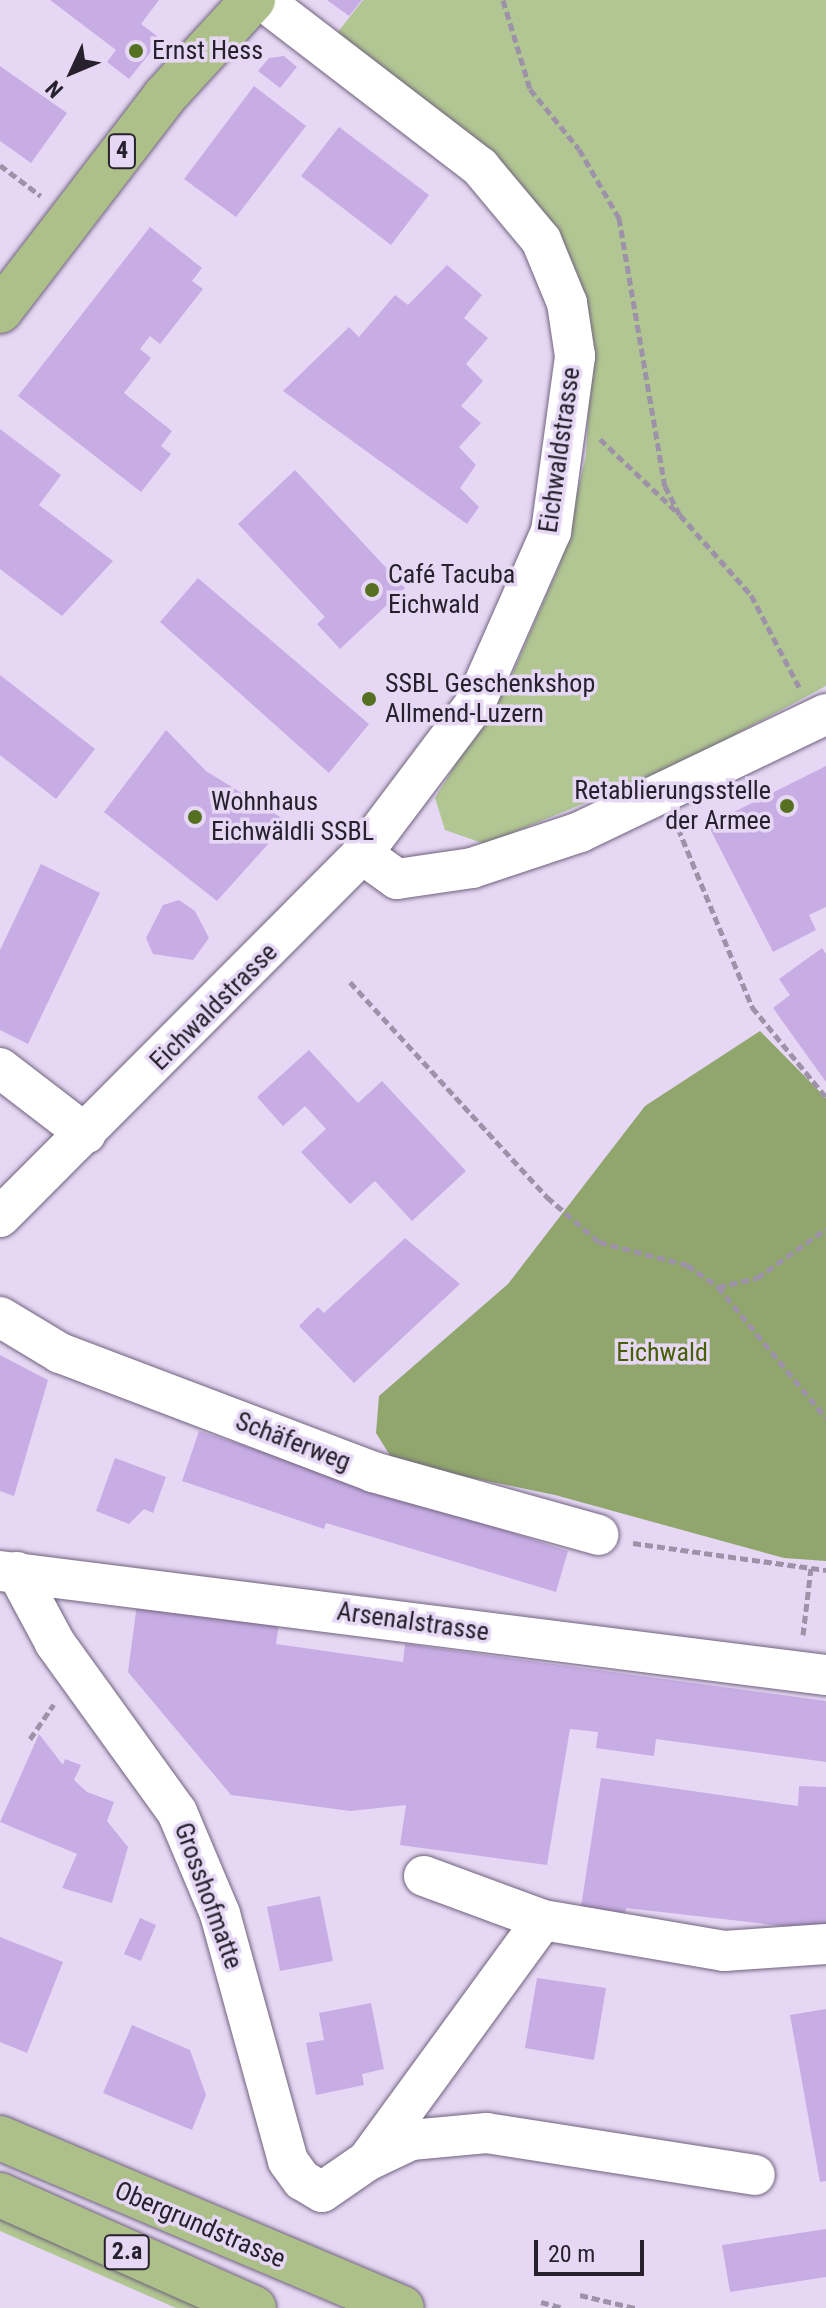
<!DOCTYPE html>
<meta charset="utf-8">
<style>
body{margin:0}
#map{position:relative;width:826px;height:2308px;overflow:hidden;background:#e6d8f5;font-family:"Roboto Condensed",sans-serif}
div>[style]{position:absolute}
.green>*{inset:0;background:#b1c692}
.forest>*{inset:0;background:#90a66d}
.building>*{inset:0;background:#c8ade5}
.path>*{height:5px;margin-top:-2.5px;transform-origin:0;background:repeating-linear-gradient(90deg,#9d92a8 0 8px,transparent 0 12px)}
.roads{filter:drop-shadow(0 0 2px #70637d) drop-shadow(0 0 2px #70637d)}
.minor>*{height:40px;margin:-20px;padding:0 20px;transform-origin:20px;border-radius:20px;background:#fff}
.major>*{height:44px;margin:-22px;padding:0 22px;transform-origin:22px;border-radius:22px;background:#adc089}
.dots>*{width:22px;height:22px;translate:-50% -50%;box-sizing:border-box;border:4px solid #e6d8f5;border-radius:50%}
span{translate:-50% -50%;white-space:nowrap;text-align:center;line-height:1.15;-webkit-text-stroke:7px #e6d8f5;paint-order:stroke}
.shield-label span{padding:2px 6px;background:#e6d8f5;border:2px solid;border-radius:6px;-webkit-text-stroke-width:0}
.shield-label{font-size:24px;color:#26212c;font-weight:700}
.poi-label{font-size:26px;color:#26212c}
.left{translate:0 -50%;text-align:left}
.right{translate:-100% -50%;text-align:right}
.street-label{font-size:26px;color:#26212c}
.park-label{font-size:26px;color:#455f02}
.north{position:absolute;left:32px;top:32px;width:80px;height:80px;-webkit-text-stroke:6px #e6d8f5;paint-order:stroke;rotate:226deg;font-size:22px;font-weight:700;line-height:32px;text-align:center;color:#26212c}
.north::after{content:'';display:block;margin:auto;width:28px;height:36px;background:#26212c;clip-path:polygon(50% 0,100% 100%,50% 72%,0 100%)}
.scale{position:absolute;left:534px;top:2240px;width:110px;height:36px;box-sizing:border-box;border:4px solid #26212c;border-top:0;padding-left:10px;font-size:24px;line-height:28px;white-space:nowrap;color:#26212c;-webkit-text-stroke:6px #e6d8f5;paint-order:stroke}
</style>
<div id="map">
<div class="green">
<div style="clip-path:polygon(363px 0,826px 0,826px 686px,680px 764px,485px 844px,445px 830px,435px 798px,513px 672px,560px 564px,586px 456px,589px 395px,577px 281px,337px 33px)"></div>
<div style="clip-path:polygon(0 2215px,212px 2308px,176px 2308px,0 2231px)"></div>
</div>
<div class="forest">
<div style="clip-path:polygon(760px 1031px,826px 1098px,826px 1561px,784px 1558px,555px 1495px,394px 1462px,376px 1433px,379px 1396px,508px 1284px,645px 1106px)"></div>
</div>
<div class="building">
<div style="clip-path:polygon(50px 0,159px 0,141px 24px,161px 39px,129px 79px,107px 62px,116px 50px)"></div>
<div style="clip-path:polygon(327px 0,362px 0,349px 16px)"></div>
<div style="clip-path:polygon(284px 56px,297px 67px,280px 88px,258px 71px,269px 58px)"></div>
<div style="clip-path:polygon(0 66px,67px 113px,31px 163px,0 141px)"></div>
<div style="clip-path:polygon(254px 86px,306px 126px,236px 217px,184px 179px)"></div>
<div style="clip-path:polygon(339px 127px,429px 195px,391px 245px,301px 176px)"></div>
<div style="clip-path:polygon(150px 227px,202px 268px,192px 281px,203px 289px,160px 344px,150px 336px,140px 349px,151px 358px,124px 393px,172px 431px,161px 446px,171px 454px,141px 492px,18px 396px)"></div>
<div style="clip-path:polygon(447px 265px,482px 295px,464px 318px,488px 338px,466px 364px,483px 381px,461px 406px,481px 423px,459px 447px,476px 465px,460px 488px,479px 507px,467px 524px,283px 391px,349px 327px,359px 337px,395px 295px,408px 305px)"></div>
<div style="clip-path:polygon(0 429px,61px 475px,39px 505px,113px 561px,62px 616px,0 569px)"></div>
<div style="clip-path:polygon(295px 470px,405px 588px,340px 649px,317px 624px,325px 617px,238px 524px)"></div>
<div style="clip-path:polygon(198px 578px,369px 724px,329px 773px,160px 622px)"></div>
<div style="clip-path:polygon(0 675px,95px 749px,56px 799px,0 755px)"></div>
<div style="clip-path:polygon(166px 730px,206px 771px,288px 822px,217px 901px,104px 812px)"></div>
<div style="clip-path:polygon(826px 766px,826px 907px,809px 915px,816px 930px,773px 952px,708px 825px)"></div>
<div style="clip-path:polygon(41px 864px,100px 893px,28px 1044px,0 1030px,0 950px)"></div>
<div style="clip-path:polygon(179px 900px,195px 911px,209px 938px,193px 960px,153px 954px,146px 938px,163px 905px)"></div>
<div style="clip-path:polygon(822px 948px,826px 954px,826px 1082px,773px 1008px,790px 995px,779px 979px)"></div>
<div style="clip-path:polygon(309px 1050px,358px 1103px,382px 1081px,466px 1171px,412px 1221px,375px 1181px,350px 1204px,301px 1152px,326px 1129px,305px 1106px,283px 1126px,257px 1097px)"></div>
<div style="clip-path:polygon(405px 1238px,460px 1284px,354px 1383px,299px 1326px,318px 1307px,324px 1313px)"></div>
<div style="clip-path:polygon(0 1355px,48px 1380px,14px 1496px,0 1491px)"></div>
<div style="clip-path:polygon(199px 1431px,568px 1551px,556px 1592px,326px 1523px,324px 1529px,182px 1481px)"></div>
<div style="clip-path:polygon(115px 1458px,166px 1477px,153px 1513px,144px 1509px,129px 1524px,96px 1511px)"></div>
<div style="clip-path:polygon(137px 1604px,279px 1624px,276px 1644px,403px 1662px,405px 1644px,826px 1701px,826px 1762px,656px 1739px,654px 1756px,596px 1748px,598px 1732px,570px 1729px,547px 1865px,400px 1845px,406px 1805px,350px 1811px,231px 1795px,128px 1672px)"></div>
<div style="clip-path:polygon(39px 1734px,63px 1765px,65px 1759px,81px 1765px,74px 1780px,87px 1792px,114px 1802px,107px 1821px,128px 1847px,112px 1903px,62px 1888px,77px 1854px,0 1822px)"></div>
<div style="clip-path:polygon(601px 1778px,798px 1806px,799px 1786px,826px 1787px,826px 1931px,626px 1908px,623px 1932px,578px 1926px)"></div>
<div style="clip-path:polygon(320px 1896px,333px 1961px,280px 1971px,267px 1907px)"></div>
<div style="clip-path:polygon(140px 1918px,156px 1925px,141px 1961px,124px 1954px)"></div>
<div style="clip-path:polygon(0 1937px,63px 1962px,27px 2053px,0 2042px)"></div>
<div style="clip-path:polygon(537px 1978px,606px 1988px,594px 2060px,525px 2048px)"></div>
<div style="clip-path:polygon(371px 2003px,384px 2069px,362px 2074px,364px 2085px,316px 2095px,306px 2043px,324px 2040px,319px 2013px)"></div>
<div style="clip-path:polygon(826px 2009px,826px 2181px,820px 2182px,790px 2015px)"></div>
<div style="clip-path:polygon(132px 2025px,190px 2050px,206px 2095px,192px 2130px,103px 2093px)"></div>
<div style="clip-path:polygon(826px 2229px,826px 2277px,730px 2292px,722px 2245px)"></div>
</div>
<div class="path">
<div style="left:503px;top:0;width:93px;rotate:73.1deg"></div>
<div style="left:530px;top:89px;width:77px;rotate:50.8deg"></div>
<div style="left:579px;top:149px;width:80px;rotate:59.9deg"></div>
<div style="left:619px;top:218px;width:272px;rotate:80.3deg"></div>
<div style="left:665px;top:486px;width:33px;rotate:63deg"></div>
<div style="left:680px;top:515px;width:107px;rotate:48.4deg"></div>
<div style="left:751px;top:595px;width:104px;rotate:62.4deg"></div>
<div style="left:0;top:165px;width:51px;rotate:37.1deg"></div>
<div style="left:600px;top:439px;width:106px;rotate:43.5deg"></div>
<div style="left:678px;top:828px;width:194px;rotate:67.5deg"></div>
<div style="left:752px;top:1007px;width:117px;rotate:50.6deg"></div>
<div style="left:350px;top:982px;width:292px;rotate:47.5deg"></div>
<div style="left:547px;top:1197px;width:69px;rotate:40.9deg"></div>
<div style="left:599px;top:1242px;width:91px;rotate:14.6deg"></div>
<div style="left:687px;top:1265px;width:38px;rotate:35deg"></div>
<div style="left:718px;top:1287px;width:40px;rotate:-13deg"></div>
<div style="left:757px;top:1278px;width:85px;rotate:-35.4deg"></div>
<div style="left:718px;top:1287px;width:170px;rotate:50.5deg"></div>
<div style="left:633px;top:1543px;width:195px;rotate:8deg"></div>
<div style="left:803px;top:1635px;width:67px;rotate:-83.2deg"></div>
<div style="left:30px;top:1739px;width:42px;rotate:-55.6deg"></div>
<div style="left:580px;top:2295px;width:57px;rotate:13.3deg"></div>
<div style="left:541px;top:2302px;width:23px;rotate:15deg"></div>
</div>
<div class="roads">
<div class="minor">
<div style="left:362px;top:854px;width:43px;rotate:35.5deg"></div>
<div style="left:397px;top:879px;width:76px;rotate:-8.3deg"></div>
<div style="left:472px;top:868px;width:114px;rotate:-18.4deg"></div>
<div style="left:580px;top:832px;width:273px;rotate:-25.6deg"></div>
<div style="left:0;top:1068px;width:108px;rotate:37.5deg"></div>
<div style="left:0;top:1217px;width:513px;rotate:-45.08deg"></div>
<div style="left:362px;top:854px;width:188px;rotate:-53deg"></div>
<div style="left:475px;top:704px;width:188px;rotate:-66.2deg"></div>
<div style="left:551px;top:532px;width:178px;rotate:-82.2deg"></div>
<div style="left:575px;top:356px;width:54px;rotate:-98.6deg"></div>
<div style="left:567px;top:303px;width:68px;rotate:-112.4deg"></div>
<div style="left:541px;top:240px;width:95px;rotate:-129.9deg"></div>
<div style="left:480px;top:167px;width:275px;rotate:-142.5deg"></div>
<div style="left:0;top:1317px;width:70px;rotate:31deg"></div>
<div style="left:60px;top:1353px;width:335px;rotate:20.8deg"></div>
<div style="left:373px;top:1472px;width:234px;rotate:15.6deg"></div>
<div style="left:0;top:1571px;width:833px;rotate:7.18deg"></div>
<div style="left:17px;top:1572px;width:81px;rotate:61.8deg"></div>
<div style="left:55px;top:1643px;width:208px;rotate:54.2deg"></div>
<div style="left:177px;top:1812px;width:111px;rotate:67.1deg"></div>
<div style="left:220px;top:1914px;width:256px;rotate:74.6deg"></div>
<div style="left:288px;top:2161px;width:24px;rotate:54deg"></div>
<div style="left:302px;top:2180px;width:23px;rotate:31deg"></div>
<div style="left:322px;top:2192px;width:55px;rotate:-34.6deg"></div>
<div style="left:367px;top:2161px;width:298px;rotate:-53.9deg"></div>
<div style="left:424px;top:1876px;width:127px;rotate:20.3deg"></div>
<div style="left:543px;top:1920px;width:184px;rotate:9.7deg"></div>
<div style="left:724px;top:1951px;width:102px;rotate:-3.9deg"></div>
<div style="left:367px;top:2161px;width:49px;rotate:-25.5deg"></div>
<div style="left:411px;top:2140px;width:76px;rotate:-5.3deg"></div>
<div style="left:487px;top:2133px;width:271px;rotate:8.9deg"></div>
</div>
<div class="major">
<div style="left:0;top:311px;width:270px;rotate:-52.5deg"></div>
<div style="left:164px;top:97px;width:132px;rotate:-47.5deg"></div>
<div style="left:0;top:2138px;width:436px;rotate:22.9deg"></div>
<div style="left:0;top:2195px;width:278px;rotate:24deg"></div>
</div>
</div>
<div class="dots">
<div style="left:136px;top:51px;background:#567022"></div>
<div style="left:372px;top:590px;background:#567022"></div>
<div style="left:369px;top:699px;background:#567022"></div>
<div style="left:787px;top:806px;background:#567022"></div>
<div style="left:195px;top:817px;background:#567022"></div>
</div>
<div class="shield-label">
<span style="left:122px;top:151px">4</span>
<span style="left:127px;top:2252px">2.a</span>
</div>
<div class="poi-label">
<span class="left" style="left:152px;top:51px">Ernst Hess</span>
<span class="left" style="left:388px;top:590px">Café Tacuba<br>Eichwald</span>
<span class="left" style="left:385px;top:699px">SSBL Geschenkshop<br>Allmend-Luzern</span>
<span class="right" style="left:771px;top:806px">Retablierungsstelle<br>der Armee</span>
<span class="left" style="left:211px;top:817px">Wohnhaus<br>Eichwäldli SSBL</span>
</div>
<div class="street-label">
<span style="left:560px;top:450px;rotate:-82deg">Eichwaldstrasse</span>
<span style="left:214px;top:1007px;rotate:-45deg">Eichwaldstrasse</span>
<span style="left:293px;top:1442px;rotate:21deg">Schäferweg</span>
<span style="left:413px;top:1622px;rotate:8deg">Arsenalstrasse</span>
<span style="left:208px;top:1896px;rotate:70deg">Grosshofmatte</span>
<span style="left:200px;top:2225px;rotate:23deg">Obergrundstrasse</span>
</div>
<div class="park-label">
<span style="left:662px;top:1353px">Eichwald</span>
</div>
<div class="north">N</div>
<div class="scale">20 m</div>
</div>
